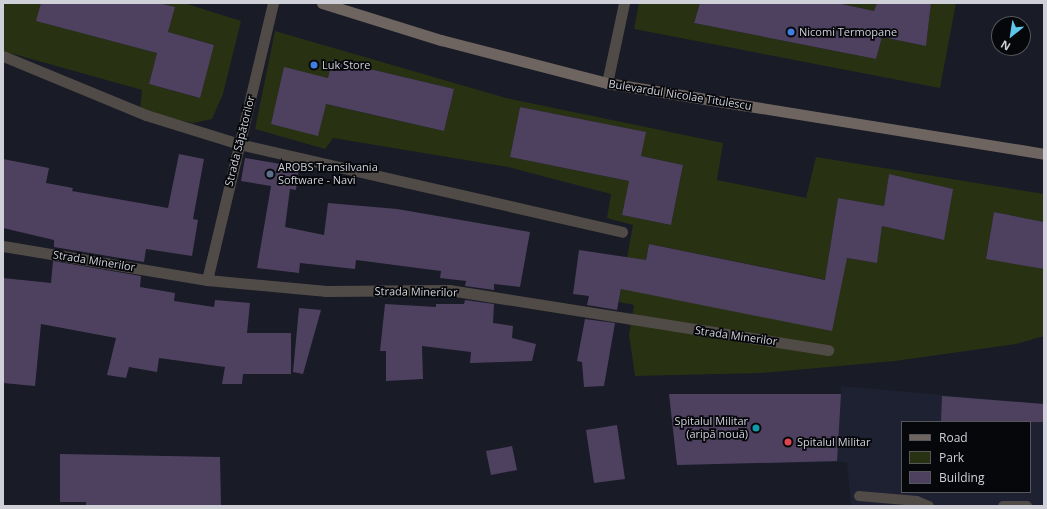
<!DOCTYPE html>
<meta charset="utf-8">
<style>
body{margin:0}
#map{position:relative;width:1047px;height:509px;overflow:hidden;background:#191b26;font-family:"Open Sans",sans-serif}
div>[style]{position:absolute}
.built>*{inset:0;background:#1e2132}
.green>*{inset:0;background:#293113}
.building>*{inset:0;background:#4e4160}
.service>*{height:10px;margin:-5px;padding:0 5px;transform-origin:5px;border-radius:5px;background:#514b47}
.minor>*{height:11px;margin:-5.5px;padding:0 5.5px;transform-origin:5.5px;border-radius:5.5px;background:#514b47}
.secondary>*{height:11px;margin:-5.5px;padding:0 5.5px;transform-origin:5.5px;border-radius:5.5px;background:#6f6560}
.dots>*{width:11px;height:11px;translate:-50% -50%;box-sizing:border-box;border:2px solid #06070b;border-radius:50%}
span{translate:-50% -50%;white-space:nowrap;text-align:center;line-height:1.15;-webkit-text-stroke:3.5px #06070b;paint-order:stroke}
.poi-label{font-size:11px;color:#cfd0d8}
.left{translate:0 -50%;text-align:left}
.right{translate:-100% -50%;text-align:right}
.street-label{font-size:11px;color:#cfd0d8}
.frame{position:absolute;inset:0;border:4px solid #cfd0d8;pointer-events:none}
.legend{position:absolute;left:901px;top:421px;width:130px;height:72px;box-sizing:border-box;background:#06070b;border:1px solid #56575d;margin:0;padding:5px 7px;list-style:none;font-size:12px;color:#cfd0d8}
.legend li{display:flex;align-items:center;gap:8px;height:20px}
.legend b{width:20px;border:1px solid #56575d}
.north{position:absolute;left:991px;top:16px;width:40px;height:40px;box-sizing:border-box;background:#06070b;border:1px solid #56575d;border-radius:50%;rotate:210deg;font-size:11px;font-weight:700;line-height:16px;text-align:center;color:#cfd0d8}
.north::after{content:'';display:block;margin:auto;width:14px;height:18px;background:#5cc7e8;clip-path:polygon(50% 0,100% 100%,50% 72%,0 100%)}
</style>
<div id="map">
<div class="built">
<div style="clip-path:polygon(evenodd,841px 386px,1044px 404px,1044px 506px,851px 506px,847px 462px,677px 465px,669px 394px,841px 394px,841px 386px,902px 422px,1030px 422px,1030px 492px,902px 492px,902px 422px)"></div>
</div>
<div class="green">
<div style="clip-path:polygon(3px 3px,41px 3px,37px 21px,157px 53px,149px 84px,199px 98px,214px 45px,168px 32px,175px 7px,159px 3px,184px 3px,241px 21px,223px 94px,212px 119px,193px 123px,140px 111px,142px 90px,3px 51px)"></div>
<div style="clip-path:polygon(639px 3px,700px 3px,694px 23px,876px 59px,882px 37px,926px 46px,931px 3px,956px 3px,940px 88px,634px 29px)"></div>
<div style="clip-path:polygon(837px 3px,877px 3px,874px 11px)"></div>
<div style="clip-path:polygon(evenodd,275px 31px,506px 98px,723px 143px,717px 180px,806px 198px,816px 157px,1044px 194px,1044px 222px,994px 212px,986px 258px,1044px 269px,1044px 336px,1016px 344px,895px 361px,761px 373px,635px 376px,629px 335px,634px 305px,619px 302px,633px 225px,607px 218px,611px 194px,508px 167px,333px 138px,325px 149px,255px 129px,275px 31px,332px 60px,454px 89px,444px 131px,325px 104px,318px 135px,271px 124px,284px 68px,328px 78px,332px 60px,275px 31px,520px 107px,645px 132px,641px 156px,683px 165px,671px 225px,622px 215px,629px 181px,510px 157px,520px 107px,275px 31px,889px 174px,952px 189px,943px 240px,882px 226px,877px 263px,829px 255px,838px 198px,884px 206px,889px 174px,275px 31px,649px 244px,842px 283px,639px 292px,649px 244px)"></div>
</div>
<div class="building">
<div style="clip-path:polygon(41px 3px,159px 3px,175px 7px,168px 32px,214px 45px,200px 98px,149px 84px,157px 53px,36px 21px)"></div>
<div style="clip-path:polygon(700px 3px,837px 3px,874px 11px,877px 3px,931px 3px,926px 46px,882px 37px,876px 59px,694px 23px)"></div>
<div style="clip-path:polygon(332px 60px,454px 89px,444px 131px,326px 104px,318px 136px,271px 124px,284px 67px,328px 78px)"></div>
<div style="clip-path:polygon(520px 107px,646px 132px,641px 156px,683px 165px,671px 225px,622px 215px,629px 181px,510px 157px)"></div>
<div style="clip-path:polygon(179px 154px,204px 159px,193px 219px,198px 220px,192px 256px,146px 249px,144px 262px,54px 247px,54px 240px,3px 228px,3px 159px,49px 168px,46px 183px,73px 188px,72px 191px,168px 208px)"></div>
<div style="clip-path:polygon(245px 158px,299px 167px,296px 190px,290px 189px,285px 227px,324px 235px,328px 203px,397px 209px,530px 232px,520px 287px,494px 284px,494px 290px,465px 286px,466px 281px,440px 278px,441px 271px,356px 260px,355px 269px,300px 263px,299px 273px,257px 268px,271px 186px,241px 181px)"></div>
<div style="clip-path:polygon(889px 174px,953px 189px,944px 240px,882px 226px,877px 263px,847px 258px,832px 331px,621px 289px,617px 310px,587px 305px,589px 296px,573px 294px,579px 250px,646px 260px,649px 244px,825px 280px,838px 198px,884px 206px)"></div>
<div style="clip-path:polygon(994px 212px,1044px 222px,1044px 269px,986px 259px)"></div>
<div style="clip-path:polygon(53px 261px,141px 276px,140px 287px,175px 293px,174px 301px,214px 307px,215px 300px,250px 303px,247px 333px,291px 333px,291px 374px,243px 374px,242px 384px,222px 384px,225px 367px,159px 358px,157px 372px,129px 367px,126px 378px,107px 375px,116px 338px,41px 324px,35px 386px,3px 383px,3px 278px,51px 283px)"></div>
<div style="clip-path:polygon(465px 300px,494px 304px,493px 323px,513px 326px,512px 338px,536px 344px,532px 361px,470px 363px,471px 352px,422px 346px,423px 379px,386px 381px,386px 351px,380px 351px,385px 304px,436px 307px,436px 304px,464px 304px)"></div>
<div style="clip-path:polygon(299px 308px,321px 310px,303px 374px,293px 372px)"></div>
<div style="clip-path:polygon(585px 319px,615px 323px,604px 386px,584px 387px,582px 362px,577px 361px)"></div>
<div style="clip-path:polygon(669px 394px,841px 394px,837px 461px,677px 465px)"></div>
<div style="clip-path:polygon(942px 396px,1044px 404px,1044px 422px,941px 422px)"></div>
<div style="clip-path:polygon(617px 425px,625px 479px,594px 483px,586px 430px)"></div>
<div style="clip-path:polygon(512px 446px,517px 470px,491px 475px,486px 451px)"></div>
<div style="clip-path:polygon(60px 454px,220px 457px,221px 506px,86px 506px,86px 502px,60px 502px)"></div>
</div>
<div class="service">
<div style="left:859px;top:496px;width:58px;rotate:4.9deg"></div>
<div style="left:917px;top:501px;width:13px;rotate:23deg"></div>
<div style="left:1003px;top:506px;width:24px"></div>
</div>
<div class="minor">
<div style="left:3px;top:56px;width:155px;rotate:22.4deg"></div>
<div style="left:146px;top:115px;width:97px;rotate:17.3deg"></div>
<div style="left:239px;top:144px;width:393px;rotate:12.9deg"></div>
<div style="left:607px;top:83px;width:82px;rotate:-78deg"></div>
<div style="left:3px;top:246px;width:207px;rotate:9.5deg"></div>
<div style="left:207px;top:280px;width:120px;rotate:5.3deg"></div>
<div style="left:326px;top:291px;width:123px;rotate:-0.5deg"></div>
<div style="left:449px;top:290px;width:384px;rotate:9deg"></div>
<div style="left:207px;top:280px;width:285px;rotate:-76.6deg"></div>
</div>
<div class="secondary">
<div style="left:322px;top:3px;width:125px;rotate:17.3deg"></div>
<div style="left:441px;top:40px;width:171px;rotate:14.5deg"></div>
<div style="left:607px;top:83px;width:443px;rotate:9.2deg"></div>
</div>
<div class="dots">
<div style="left:791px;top:32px;background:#3f7fe0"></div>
<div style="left:314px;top:65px;background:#3f7fe0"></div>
<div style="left:270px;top:174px;background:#5c6f8a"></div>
<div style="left:756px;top:428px;background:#0f9aa8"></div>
<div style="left:788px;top:442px;background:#e0444e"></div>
</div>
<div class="poi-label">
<span class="left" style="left:799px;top:32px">Nicomi Termopane</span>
<span class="left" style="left:322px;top:65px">Luk Store</span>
<span class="left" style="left:278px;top:174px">AROBS Transilvania<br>Software - Navi</span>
<span class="right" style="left:748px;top:428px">Spitalul Militar<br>(aripă nouă)</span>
<span class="left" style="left:797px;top:442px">Spitalul Militar</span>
</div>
<div class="street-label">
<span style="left:680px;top:95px;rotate:9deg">Bulevardul Nicolae Titulescu</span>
<span style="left:240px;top:141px;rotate:-76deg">Strada Săpătorilor</span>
<span style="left:94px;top:261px;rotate:9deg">Strada Minerilor</span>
<span style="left:416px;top:292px;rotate:1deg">Strada Minerilor</span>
<span style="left:736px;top:336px;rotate:8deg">Strada Minerilor</span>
</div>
<div class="frame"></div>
<ul class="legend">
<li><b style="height:5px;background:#6f6560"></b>Road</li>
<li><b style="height:11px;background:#293113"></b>Park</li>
<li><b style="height:11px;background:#4e4160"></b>Building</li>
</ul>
<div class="north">N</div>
</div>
